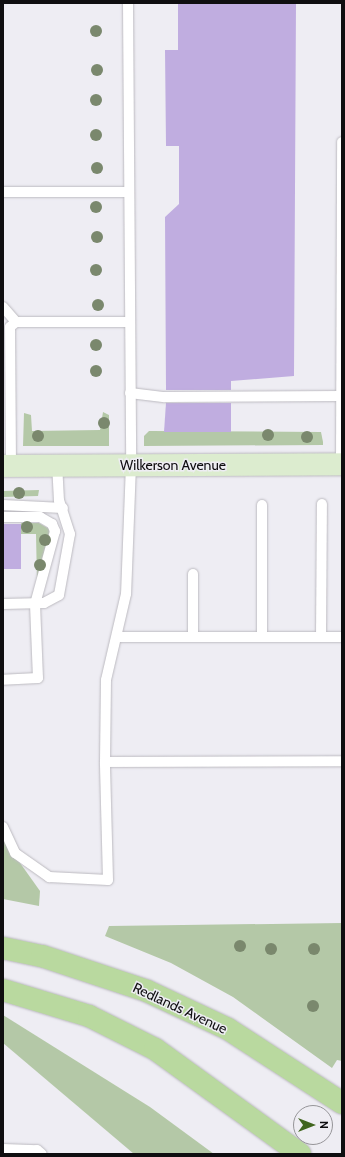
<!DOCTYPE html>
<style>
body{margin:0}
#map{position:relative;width:345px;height:1157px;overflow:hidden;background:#eeedf3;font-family:Cabin,sans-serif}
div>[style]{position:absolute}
.green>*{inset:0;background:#b4c8a7}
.building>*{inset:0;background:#c0ade0}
.roads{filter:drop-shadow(0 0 1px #bcbac0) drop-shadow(0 0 1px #bcbac0)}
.lane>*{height:10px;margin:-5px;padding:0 5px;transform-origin:5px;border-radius:5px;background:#fff}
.secondary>*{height:22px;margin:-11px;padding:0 11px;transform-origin:11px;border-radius:11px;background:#dceccf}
.primary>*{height:22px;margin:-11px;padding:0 11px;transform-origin:11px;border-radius:11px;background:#b9d99f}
.trees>*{width:12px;height:12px;margin:-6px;border-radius:50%;background:#7a886d}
span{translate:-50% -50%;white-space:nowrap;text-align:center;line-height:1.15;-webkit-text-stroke:3px #eeedf3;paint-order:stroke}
.street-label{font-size:14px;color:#0f0e10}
.frame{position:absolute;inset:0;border:4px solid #0f0e10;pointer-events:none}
.north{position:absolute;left:293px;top:1105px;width:40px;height:40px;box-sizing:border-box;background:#eeedf3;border:1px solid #959498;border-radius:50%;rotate:90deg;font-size:11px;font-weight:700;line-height:16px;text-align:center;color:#0f0e10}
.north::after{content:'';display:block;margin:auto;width:14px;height:18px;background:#40651e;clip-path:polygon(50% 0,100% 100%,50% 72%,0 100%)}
</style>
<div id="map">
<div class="green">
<div style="clip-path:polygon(103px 412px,109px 415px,109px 446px,23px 446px,24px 413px,31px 415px,32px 431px,100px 430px)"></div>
<div style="clip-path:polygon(149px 431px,321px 432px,323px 442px,323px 445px,144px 446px,144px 436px)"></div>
<div style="clip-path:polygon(39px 490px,38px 496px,3px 497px,3px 491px)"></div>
<div style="clip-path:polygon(21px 523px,39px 523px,51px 530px,37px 582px,36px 534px,21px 534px)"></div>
<div style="clip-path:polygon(3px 839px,40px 891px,39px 906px,3px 899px)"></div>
<div style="clip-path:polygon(342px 923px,342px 1061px,337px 1060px,332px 1068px,233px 997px,171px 963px,105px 936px,109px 926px)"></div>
<div style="clip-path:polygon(3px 1015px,150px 1107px,214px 1154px,134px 1154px,3px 1043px)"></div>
</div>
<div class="building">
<div style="clip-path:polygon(178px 3px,296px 3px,294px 376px,231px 381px,231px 390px,166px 390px,165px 217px,179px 204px,179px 146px,166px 146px,165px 50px,178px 50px)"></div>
<div style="clip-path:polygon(166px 403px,231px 403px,231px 432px,164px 432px)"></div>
<div style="clip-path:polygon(3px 524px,21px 524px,21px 569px,3px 569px)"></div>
</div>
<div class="roads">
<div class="lane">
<div style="left:128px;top:3px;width:462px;rotate:89.6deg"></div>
<div style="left:131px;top:465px;width:129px;rotate:92.2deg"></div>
<div style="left:126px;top:594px;width:88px;rotate:103.1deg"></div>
<div style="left:106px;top:680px;width:82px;rotate:90.7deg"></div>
<div style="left:105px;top:762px;width:237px;rotate:-0.2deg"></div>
<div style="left:3px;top:192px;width:126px"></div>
<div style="left:3px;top:307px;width:20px;rotate:49deg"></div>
<div style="left:130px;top:393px;width:35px;rotate:7deg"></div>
<div style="left:165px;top:397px;width:176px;rotate:-0.3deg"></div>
<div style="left:341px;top:464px;width:322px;rotate:-89.8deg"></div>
<div style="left:11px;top:466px;width:139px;rotate:-90.4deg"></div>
<div style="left:10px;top:327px;width:8px;rotate:-40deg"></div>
<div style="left:16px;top:322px;width:114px"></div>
<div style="left:3px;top:505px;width:60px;rotate:2.9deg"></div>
<div style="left:262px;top:505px;width:132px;rotate:90deg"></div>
<div style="left:3px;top:517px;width:37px"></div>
<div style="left:40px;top:517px;width:14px;rotate:30deg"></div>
<div style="left:52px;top:524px;width:8px;rotate:67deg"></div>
<div style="left:55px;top:531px;width:76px;rotate:105.3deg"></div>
<div style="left:35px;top:604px;width:74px;rotate:87.7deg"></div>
<div style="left:38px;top:678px;width:35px;rotate:177deg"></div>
<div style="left:193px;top:574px;width:63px;rotate:90deg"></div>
<div style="left:3px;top:604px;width:41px;rotate:-1.4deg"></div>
<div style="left:44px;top:603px;width:17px;rotate:-28deg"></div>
<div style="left:59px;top:595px;width:62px;rotate:-79.8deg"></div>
<div style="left:70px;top:534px;width:35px;rotate:-108deg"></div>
<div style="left:59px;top:501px;width:35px;rotate:-93deg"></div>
<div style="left:117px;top:637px;width:225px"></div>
<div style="left:321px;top:637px;width:133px;rotate:-89.6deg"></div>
<div style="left:3px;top:827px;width:29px;rotate:65deg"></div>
<div style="left:15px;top:853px;width:42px;rotate:35.2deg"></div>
<div style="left:49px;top:877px;width:59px;rotate:2.9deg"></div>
<div style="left:108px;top:880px;width:118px;rotate:-91.5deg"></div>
<div style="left:3px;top:1149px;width:34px;rotate:2deg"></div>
<div style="left:37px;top:1150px;width:6px;rotate:39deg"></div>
</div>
<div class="secondary">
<div style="left:3px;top:466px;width:339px;rotate:-0.3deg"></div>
</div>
<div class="primary">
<div style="left:3px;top:948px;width:40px;rotate:12deg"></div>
<div style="left:42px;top:956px;width:111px;rotate:18.4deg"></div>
<div style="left:147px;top:991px;width:89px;rotate:25.1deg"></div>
<div style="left:228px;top:1029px;width:136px;rotate:33deg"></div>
<div style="left:3px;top:990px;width:90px;rotate:16.8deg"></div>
<div style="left:89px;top:1016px;width:74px;rotate:26.6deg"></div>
<div style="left:155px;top:1049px;width:179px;rotate:35.9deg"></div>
</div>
</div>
<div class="trees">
<div style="left:96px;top:31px"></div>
<div style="left:97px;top:70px"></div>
<div style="left:96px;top:100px"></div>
<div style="left:96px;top:135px"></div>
<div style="left:97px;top:168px"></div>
<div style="left:96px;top:207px"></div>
<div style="left:97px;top:237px"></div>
<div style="left:96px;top:270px"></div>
<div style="left:98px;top:305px"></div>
<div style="left:96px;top:345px"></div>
<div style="left:96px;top:371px"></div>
<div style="left:104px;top:423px"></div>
<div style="left:268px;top:435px"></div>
<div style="left:38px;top:436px"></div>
<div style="left:307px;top:437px"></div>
<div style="left:19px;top:493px"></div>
<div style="left:27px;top:527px"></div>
<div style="left:45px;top:540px"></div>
<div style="left:40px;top:565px"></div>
<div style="left:240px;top:946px"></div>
<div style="left:271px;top:949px"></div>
<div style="left:314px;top:949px"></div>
<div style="left:313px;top:1006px"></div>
</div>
<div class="street-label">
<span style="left:173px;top:465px">Wilkerson Avenue</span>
<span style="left:180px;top:1008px;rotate:25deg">Redlands Avenue</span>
</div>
<div class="frame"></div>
<div class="north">N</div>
</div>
